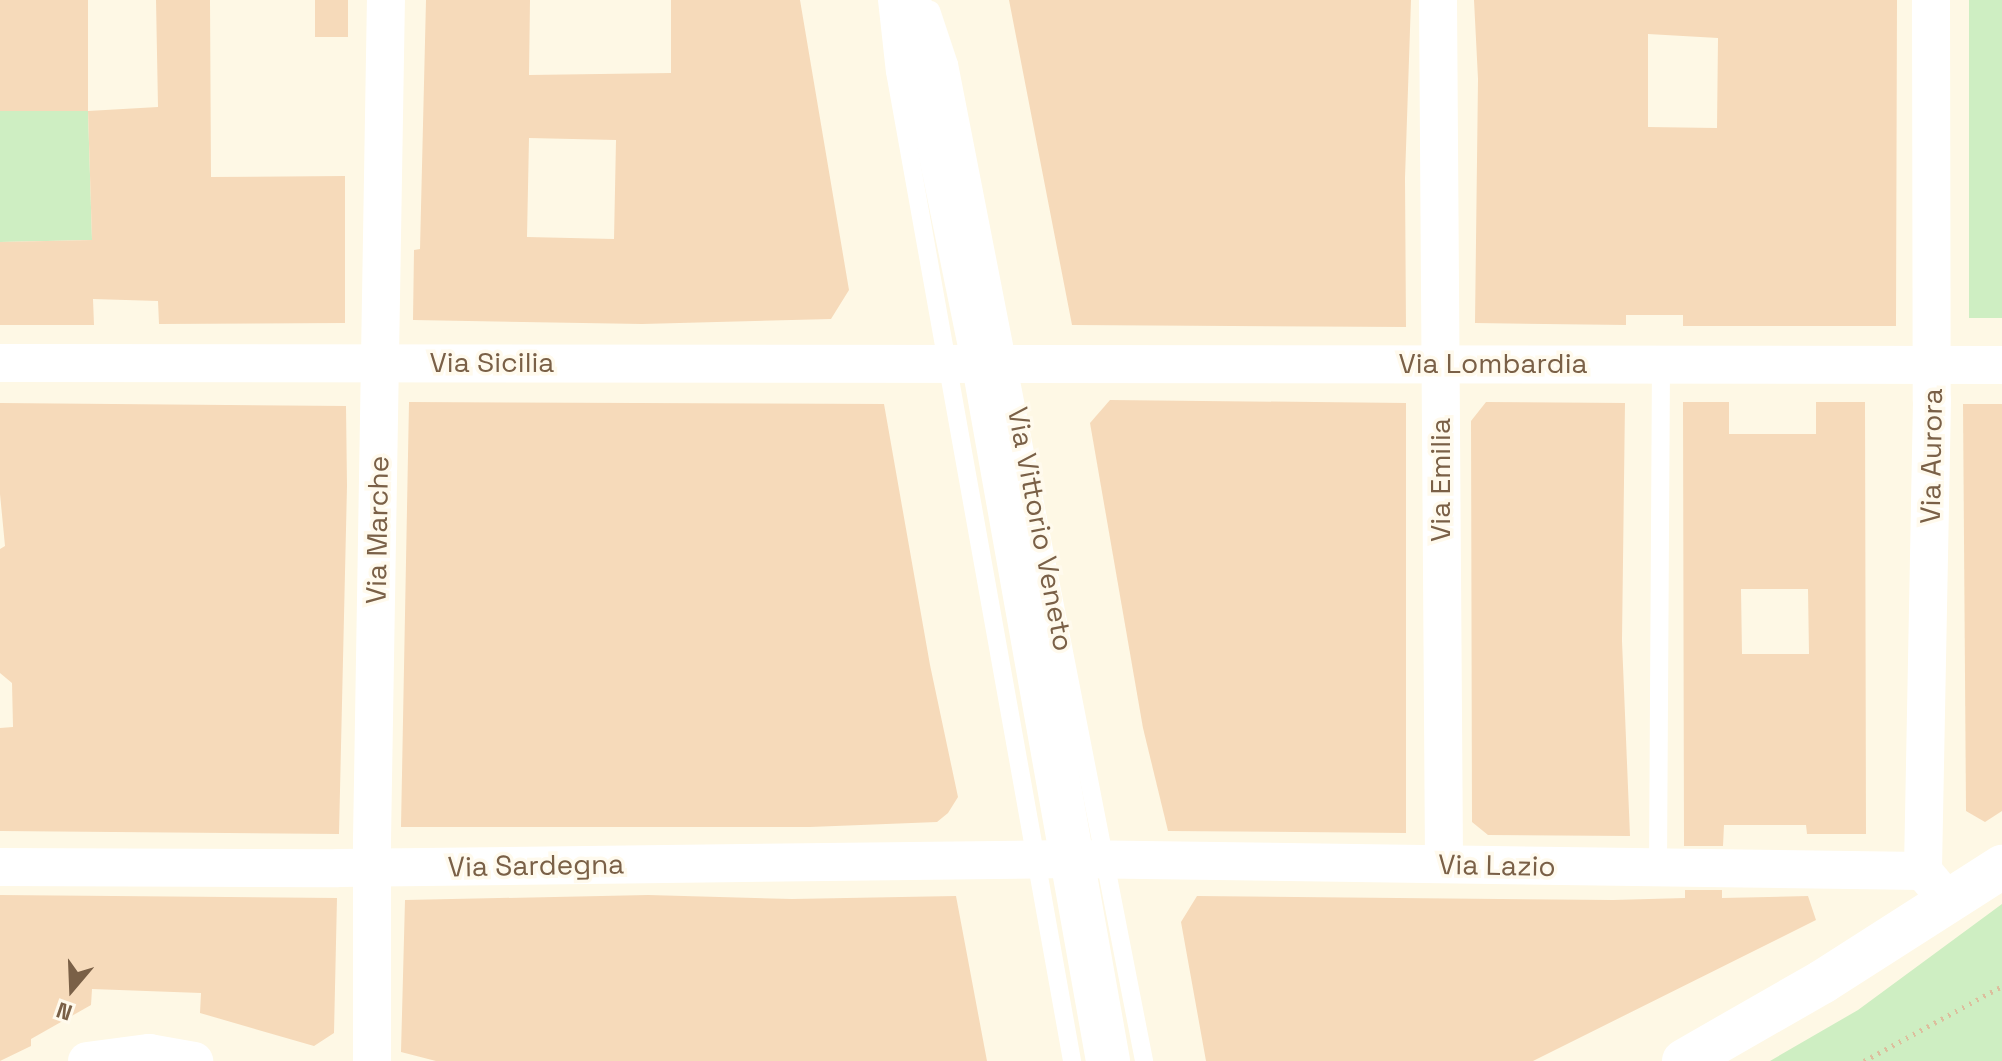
<!DOCTYPE html>
<style>
body{margin:0}
#map{position:relative;width:2002px;height:1061px;overflow:hidden;background:#fef8e5;font-family:"Space Grotesk",sans-serif}
div>[style]{position:absolute}
.green>*{inset:0;background:#ceeec2}
.building>*{inset:0;background:#f6daba}
.path>*{height:5px;margin-top:-2.5px;transform-origin:0;background:repeating-linear-gradient(90deg,#dcbe9d 0 2px,transparent 0 8px)}
.service>*{height:18px;margin:-9px;padding:0 9px;transform-origin:9px;border-radius:9px;background:#fff}
.minor>*{height:38px;margin:-19px;padding:0 19px;transform-origin:19px;border-radius:19px;background:#fff}
.tertiary>*{height:44px;margin:-22px;padding:0 22px;transform-origin:22px;border-radius:22px;background:#fff}
.secondary>*{height:44px;margin:-22px;padding:0 22px;transform-origin:22px;border-radius:22px;background:#fff}
span{translate:-50% -50%;white-space:nowrap;text-align:center;line-height:1.15;-webkit-text-stroke:7px #fffaed;paint-order:stroke}
.street-label{font-size:28px;color:#7a6047}
.north{position:absolute;left:32px;top:949px;width:80px;height:80px;-webkit-text-stroke:6px #fffaed;paint-order:stroke;rotate:199deg;font-size:22px;font-weight:700;line-height:32px;text-align:center;color:#7a6047}
.north::after{content:'';display:block;margin:auto;width:28px;height:36px;background:#7a6047;clip-path:polygon(50% 0,100% 100%,50% 72%,0 100%)}
</style>
<div id="map">
<div class="green">
<div style="clip-path:polygon(1969px 0,2002px 0,2002px 318px,1969px 318px)"></div>
<div style="clip-path:polygon(0 111px,88px 111px,92px 240px,0 242px)"></div>
<div style="clip-path:polygon(2002px 904px,2002px 1061px,1770px 1061px,1858px 1010px)"></div>
</div>
<div class="building">
<div style="clip-path:polygon(0 0,88px 0,88px 111px,0 111px)"></div>
<div style="clip-path:polygon(156px 0,210px 0,211px 177px,345px 176px,345px 323px,159px 324px,158px 301px,93px 299px,94px 325px,0 325px,0 242px,92px 240px,88px 111px,158px 107px)"></div>
<div style="clip-path:polygon(315px 0,348px 0,348px 37px,315px 37px)"></div>
<div style="clip-path:polygon(evenodd,426px 0,530px 0,529px 75px,671px 73px,671px 0,800px 0,849px 290px,831px 319px,642px 324px,413px 320px,414px 250px,420px 249px,426px 0,529px 138px,616px 140px,614px 239px,527px 237px,529px 138px)"></div>
<div style="clip-path:polygon(1009px 0,1411px 0,1405px 178px,1406px 327px,1072px 325px)"></div>
<div style="clip-path:polygon(evenodd,1474px 0,1897px 0,1896px 326px,1683px 326px,1683px 315px,1626px 315px,1626px 325px,1475px 323px,1478px 79px,1474px 0,1648px 34px,1718px 38px,1717px 128px,1648px 127px,1648px 34px)"></div>
<div style="clip-path:polygon(1110px 400px,1406px 403px,1406px 833px,1168px 831px,1143px 728px,1090px 423px)"></div>
<div style="clip-path:polygon(409px 402px,884px 404px,930px 665px,958px 797px,948px 813px,937px 822px,810px 827px,401px 827px)"></div>
<div style="clip-path:polygon(1486px 402px,1625px 403px,1622px 641px,1630px 836px,1488px 835px,1472px 822px,1471px 421px)"></div>
<div style="clip-path:polygon(evenodd,1683px 402px,1729px 402px,1729px 434px,1816px 434px,1816px 402px,1865px 402px,1866px 834px,1807px 834px,1806px 825px,1724px 825px,1723px 846px,1684px 846px,1683px 402px,1741px 589px,1808px 589px,1809px 654px,1742px 654px,1741px 589px)"></div>
<div style="clip-path:polygon(0 403px,346px 406px,347px 486px,339px 834px,0 831px,0 728px,13px 727px,12px 683px,0 673px,0 549px,5px 546px,0 494px)"></div>
<div style="clip-path:polygon(1963px 404px,2002px 404px,2002px 811px,1985px 822px,1966px 811px)"></div>
<div style="clip-path:polygon(1685px 890px,1722px 890px,1722px 898px,1808px 896px,1816px 920px,1533px 1061px,1206px 1061px,1181px 922px,1197px 896px,1613px 900px,1685px 898px)"></div>
<div style="clip-path:polygon(0 895px,337px 898px,334px 1033px,314px 1046px,200px 1013px,201px 993px,92px 989px,91px 1005px,31px 1039px,31px 1046px,0 1061px)"></div>
<div style="clip-path:polygon(648px 895px,792px 899px,956px 896px,987px 1061px,436px 1061px,401px 1052px,405px 900px)"></div>
</div>
<div class="path">
<div style="left:1864px;top:1061px;width:157px;rotate:-28.5deg"></div>
</div>
<div class="service">
<div style="left:887px;top:0;width:72px;rotate:83.7deg"></div>
<div style="left:895px;top:72px;width:1005px;rotate:79.85deg"></div>
<div style="left:931px;top:10px;width:57px;rotate:71.6deg"></div>
<div style="left:949px;top:64px;width:1016px;rotate:78.93deg"></div>
<div style="left:1658px;top:868px;width:506px;rotate:-89.66deg"></div>
</div>
<div class="minor">
<div style="left:1438px;top:0;width:864px;rotate:89.6deg"></div>
<div style="left:1931px;top:0;width:400px;rotate:89.9deg"></div>
<div style="left:1932px;top:400px;width:471px;rotate:91.1deg"></div>
<div style="left:1923px;top:871px;width:26px;rotate:50deg"></div>
<div style="left:0;top:363px;width:2002px;rotate:0.06deg"></div>
<div style="left:0;top:867px;width:338px;rotate:0.2deg"></div>
<div style="left:338px;top:868px;width:733px;rotate:-0.7deg"></div>
<div style="left:1071px;top:859px;width:852px;rotate:0.81deg"></div>
<div style="left:87px;top:1061px;width:63px;rotate:-7.4deg"></div>
<div style="left:149px;top:1053px;width:46px;rotate:10.1deg"></div>
<div style="left:372px;top:1061px;width:221px;rotate:-90deg"></div>
<div style="left:372px;top:840px;width:840px;rotate:-89.05deg"></div>
</div>
<div class="tertiary">
<div style="left:1684px;top:1061px;width:159px;rotate:-29.8deg"></div>
<div style="left:1822px;top:982px;width:214px;rotate:-32.6deg"></div>
</div>
<div class="secondary">
<div style="left:909px;top:0;width:374px;rotate:78.4deg"></div>
<div style="left:984px;top:366px;width:706px;rotate:79.88deg"></div>
</div>
<div class="street-label">
<span style="left:492px;top:362px">Via Sicilia</span>
<span style="left:1493px;top:363px">Via Lombardia</span>
<span style="left:1931px;top:456px;rotate:-89deg">Via Aurora</span>
<span style="left:1440px;top:480px;rotate:-90deg">Via Emilia</span>
<span style="left:1041px;top:529px;rotate:79deg">Via Vittorio Veneto</span>
<span style="left:377px;top:530px;rotate:-89deg">Via Marche</span>
<span style="left:536px;top:865px;rotate:-1deg">Via Sardegna</span>
<span style="left:1497px;top:865px;rotate:1deg">Via Lazio</span>
</div>
<div class="north">N</div>
</div>
